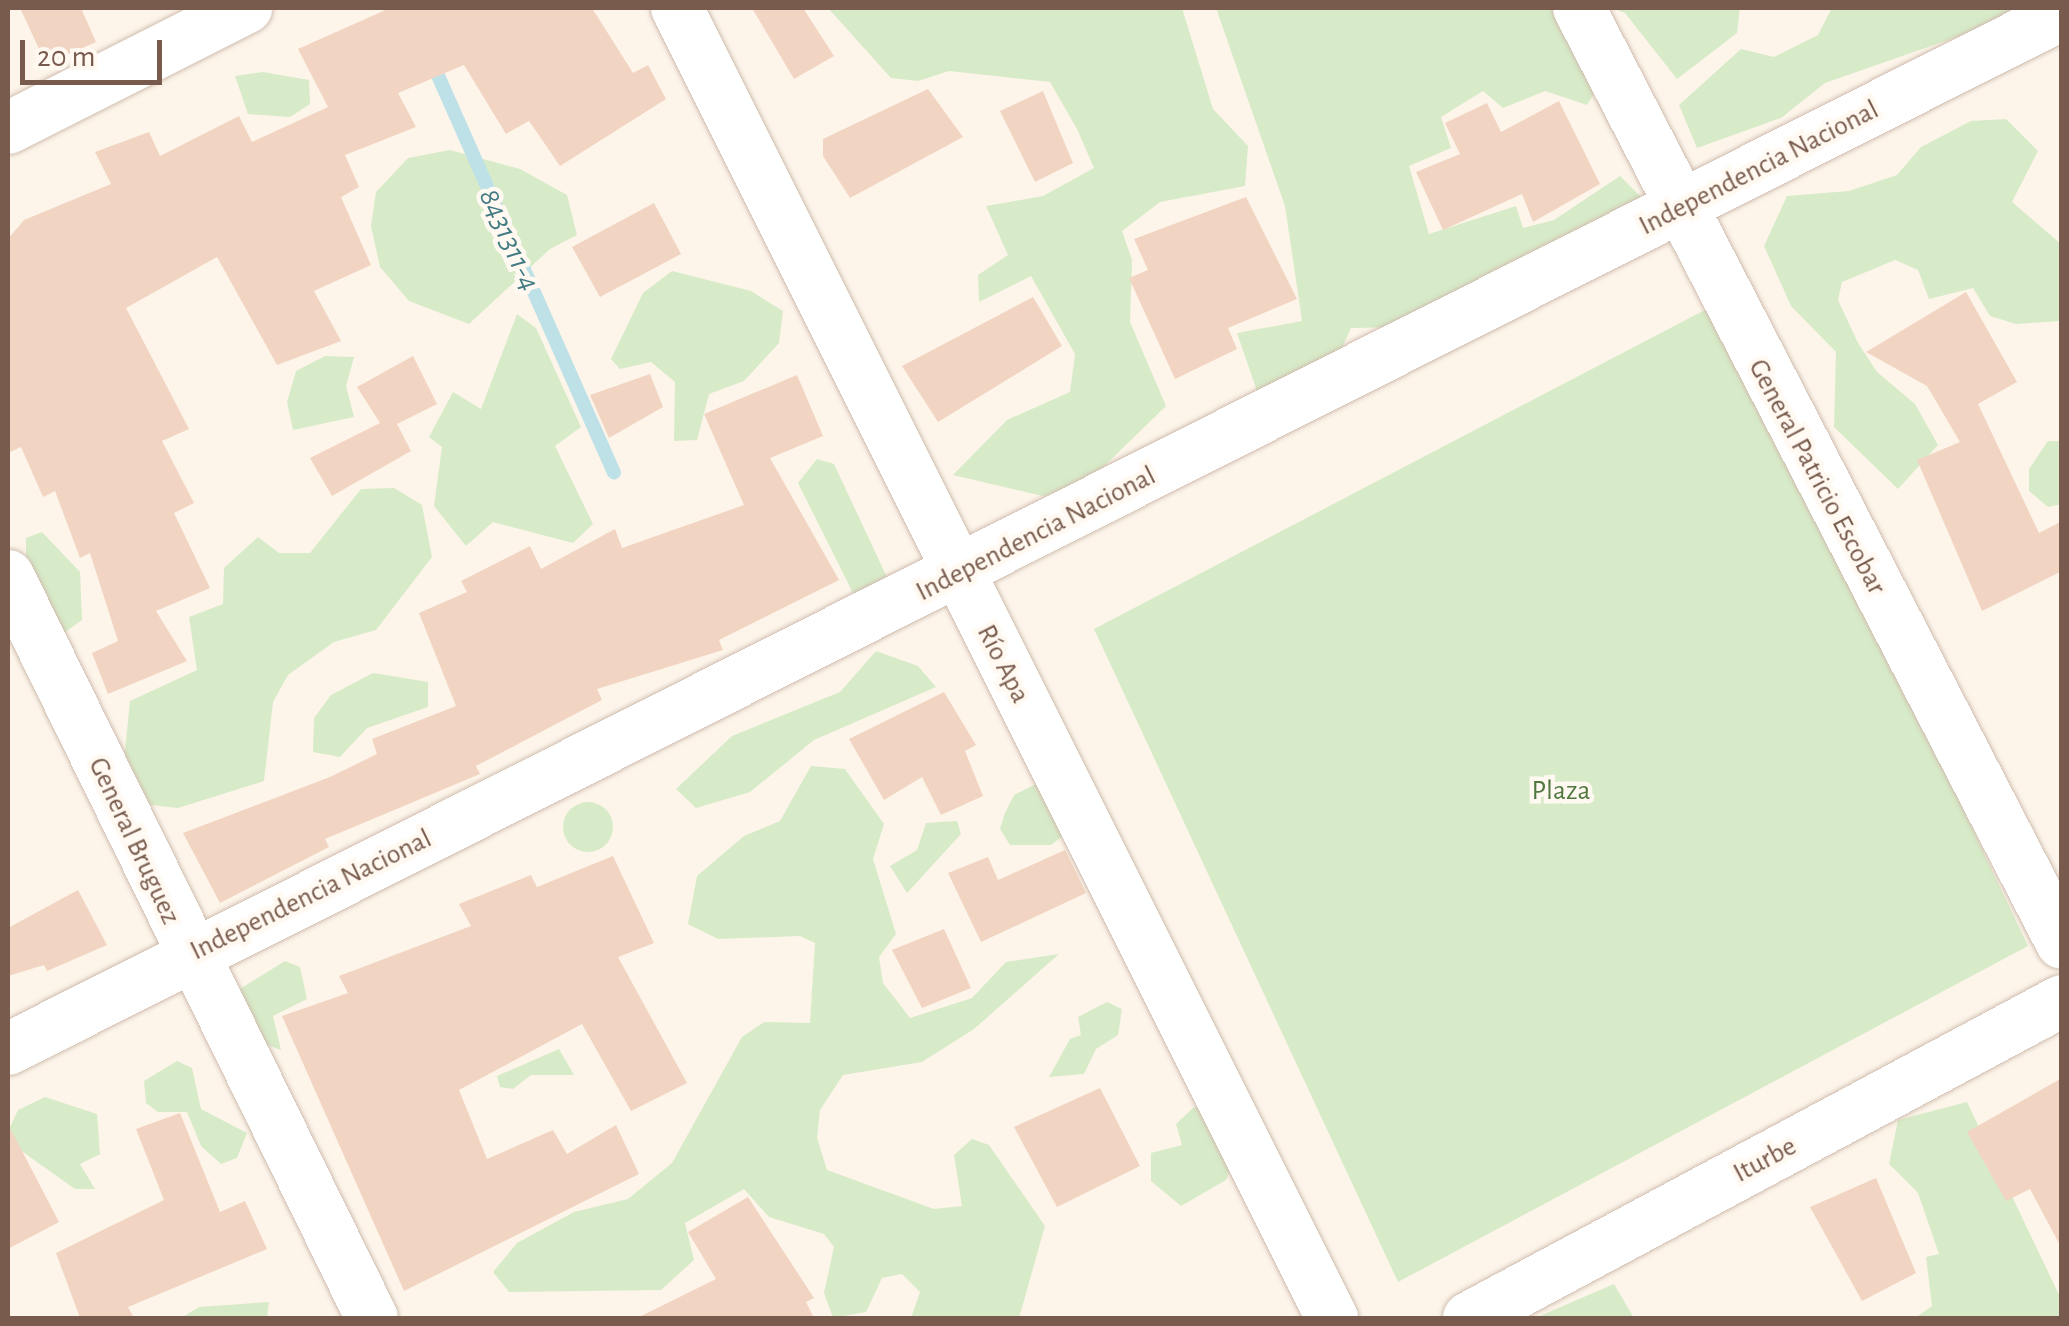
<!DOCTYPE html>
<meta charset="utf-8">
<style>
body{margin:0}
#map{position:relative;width:2069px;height:1326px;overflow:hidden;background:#fdf5ea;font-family:"Alegreya Sans",sans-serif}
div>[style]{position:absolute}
.green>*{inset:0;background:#d7ebc8}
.round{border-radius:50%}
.stream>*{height:14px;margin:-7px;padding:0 7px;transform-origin:7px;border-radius:7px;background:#bee1e7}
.building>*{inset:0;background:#f2d4c2}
.roads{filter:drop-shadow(0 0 2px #cfbdaf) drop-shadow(0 0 2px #cfbdaf)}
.minor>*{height:52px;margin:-26px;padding:0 26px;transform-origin:26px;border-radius:26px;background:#fff}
span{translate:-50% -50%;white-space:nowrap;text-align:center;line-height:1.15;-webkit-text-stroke:9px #fff9f1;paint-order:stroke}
.street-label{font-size:28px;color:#785b4d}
.park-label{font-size:28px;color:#527841}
.water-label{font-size:30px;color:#437a83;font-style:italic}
.frame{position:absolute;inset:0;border:10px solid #785b4d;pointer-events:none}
.scale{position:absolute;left:20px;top:40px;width:142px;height:45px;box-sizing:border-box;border:5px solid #785b4d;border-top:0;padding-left:12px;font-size:30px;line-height:35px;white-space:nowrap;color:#785b4d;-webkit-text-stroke:8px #fff9f1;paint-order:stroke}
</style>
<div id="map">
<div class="green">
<div style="clip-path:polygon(828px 8px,1182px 8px,1213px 109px,1248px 146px,1245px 186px,1160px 202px,1122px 231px,1132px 260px,1130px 322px,1166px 406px,1090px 480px,1043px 496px,953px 475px,1007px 420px,1070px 392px,1075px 354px,1031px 276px,979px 302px,978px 275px,1008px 255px,986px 206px,1043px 196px,1094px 168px,1077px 129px,1050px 82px,949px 71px,918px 81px,891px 78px)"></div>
<div style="clip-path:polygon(1216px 8px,1592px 8px,1621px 51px,1587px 105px,1545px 91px,1503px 108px,1483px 91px,1441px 117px,1451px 148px,1409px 166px,1429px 234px,1516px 206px,1523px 228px,1554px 220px,1620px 176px,1648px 204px,1406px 327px,1351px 328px,1316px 407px,1258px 394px,1237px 333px,1302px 321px,1285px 206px)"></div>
<div style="clip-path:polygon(1612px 8px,1740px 8px,1737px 33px,1677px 79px,1625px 13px)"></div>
<div style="clip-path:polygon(1832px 8px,1888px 9px,2040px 8px,1825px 83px,1781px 118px,1697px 148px,1679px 105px,1741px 49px,1774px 57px,1818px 35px)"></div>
<div style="clip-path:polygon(263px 72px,309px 80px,310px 104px,290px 117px,248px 114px,235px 76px)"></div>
<div style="clip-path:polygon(2006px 119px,2038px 151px,2012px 202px,2061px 244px,2061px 321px,2016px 324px,1990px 316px,1973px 288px,1929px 299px,1918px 270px,1895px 260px,1842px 282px,1838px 300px,1858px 343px,1877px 372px,1915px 404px,1938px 445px,1898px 489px,1834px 427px,1836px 352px,1791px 306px,1764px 246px,1787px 196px,1849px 191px,1897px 175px,1921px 147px,1971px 121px)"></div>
<div style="clip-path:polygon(450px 150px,520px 169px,567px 195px,577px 235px,550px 249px,469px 324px,409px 301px,380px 267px,371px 226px,376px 192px,408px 158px)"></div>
<div style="clip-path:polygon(672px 271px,751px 291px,783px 311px,779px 343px,744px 381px,709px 394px,697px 440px,674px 441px,675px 382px,651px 362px,620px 369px,611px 359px,643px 293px)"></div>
<div style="clip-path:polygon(1722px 301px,2028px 946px,1398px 1282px,1094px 629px)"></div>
<div style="clip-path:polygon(517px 314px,536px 328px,581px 427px,555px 446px,593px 524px,573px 543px,493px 522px,466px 546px,434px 506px,442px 447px,429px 437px,453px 392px,481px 409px)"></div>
<div style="clip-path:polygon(325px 356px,354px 357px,346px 386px,354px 417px,293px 430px,287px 402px,296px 371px)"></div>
<div style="clip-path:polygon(2048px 441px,2061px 441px,2062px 504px,2048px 507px,2029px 491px,2029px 469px)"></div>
<div style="clip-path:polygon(817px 459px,834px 464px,892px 588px,872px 598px,853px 593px,798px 483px)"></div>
<div style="clip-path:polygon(394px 488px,422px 505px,432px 557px,376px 630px,334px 642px,288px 675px,273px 702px,264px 781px,178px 808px,134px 803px,123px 771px,130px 701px,197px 670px,189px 617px,223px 604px,224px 568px,258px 537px,279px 553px,310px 553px,361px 489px)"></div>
<div style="clip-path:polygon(42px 532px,80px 572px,82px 620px,57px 638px,26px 572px,26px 538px)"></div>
<div style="clip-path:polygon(876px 651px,918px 666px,936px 687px,814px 740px,750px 792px,696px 808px,676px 789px,732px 736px,840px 692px)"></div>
<div style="clip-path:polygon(373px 673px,428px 682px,428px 707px,367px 728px,340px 757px,313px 752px,314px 718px,331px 695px)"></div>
<div style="clip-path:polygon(811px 766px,845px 769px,884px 824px,873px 859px,896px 934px,879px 957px,883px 983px,910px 1018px,972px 998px,1006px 962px,1059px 954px,974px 1029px,922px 1062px,843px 1075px,820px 1110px,817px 1138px,827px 1170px,934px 1209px,962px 1206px,954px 1155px,972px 1139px,989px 1145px,1045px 1226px,1019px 1318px,911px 1318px,920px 1292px,902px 1274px,882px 1278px,866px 1312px,833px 1318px,824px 1293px,834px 1247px,824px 1234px,769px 1217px,744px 1189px,685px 1223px,694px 1260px,661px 1290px,509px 1292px,493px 1272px,517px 1243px,574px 1212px,628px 1199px,672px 1163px,742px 1037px,764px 1022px,810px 1023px,815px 943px,800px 936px,718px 939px,688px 924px,697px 876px,744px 836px,780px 821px)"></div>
<div style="clip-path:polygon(1040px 782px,1071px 830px,1051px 845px,1010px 845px,1000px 829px,1005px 813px,1014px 795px)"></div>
<div class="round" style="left:563px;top:802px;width:50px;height:50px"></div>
<div style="clip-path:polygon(957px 821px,961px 834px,907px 893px,890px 866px,917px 850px,926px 823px)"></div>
<div style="clip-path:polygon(285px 961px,300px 967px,307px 999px,273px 1016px,281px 1050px,247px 1038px,238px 990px)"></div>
<div style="clip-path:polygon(1107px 1002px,1122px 1009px,1118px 1035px,1096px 1049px,1084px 1074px,1049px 1077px,1070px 1039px,1081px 1035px,1078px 1017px)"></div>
<div style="clip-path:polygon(559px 1049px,574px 1075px,531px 1075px,513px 1089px,500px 1087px,497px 1076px)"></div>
<div style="clip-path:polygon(177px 1061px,192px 1068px,201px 1109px,247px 1133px,237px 1158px,221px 1164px,201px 1146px,187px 1112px,158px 1112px,146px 1103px,144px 1081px)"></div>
<div style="clip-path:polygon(45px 1097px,97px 1114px,100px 1154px,80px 1164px,95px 1189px,75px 1189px,13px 1145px,8px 1131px,18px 1110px)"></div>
<div style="clip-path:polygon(1967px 1102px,2061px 1299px,2061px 1318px,1915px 1318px,1932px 1306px,1926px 1257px,1939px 1254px,1918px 1193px,1889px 1164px,1898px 1120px)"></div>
<div style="clip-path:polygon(1194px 1107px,1210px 1114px,1234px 1161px,1226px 1180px,1181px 1206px,1151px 1181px,1151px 1153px,1182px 1145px,1176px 1124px)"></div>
<div style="clip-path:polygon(1614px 1284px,1634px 1318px,1535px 1318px)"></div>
<div style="clip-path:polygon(269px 1302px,267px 1318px,181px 1318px,199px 1307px)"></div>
</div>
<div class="stream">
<div style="left:432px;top:62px;width:449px;rotate:66.1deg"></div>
</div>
<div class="building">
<div style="clip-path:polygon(20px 8px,81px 8px,96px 42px,46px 64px)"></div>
<div style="clip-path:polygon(390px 8px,592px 8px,633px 73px,648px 65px,666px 99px,560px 166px,529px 121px,506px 134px,464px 65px,398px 93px,416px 127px,345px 155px,359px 187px,341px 197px,371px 265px,314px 291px,341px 341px,277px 365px,217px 257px,126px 308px,189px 429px,162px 441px,194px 503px,174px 513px,210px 588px,156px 611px,187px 661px,108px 694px,92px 653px,118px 641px,90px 553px,80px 558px,55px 491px,43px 497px,21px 447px,8px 453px,8px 239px,24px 220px,111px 184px,95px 152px,149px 132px,160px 156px,239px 116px,252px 142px,328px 107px,298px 49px)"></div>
<div style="clip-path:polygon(752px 8px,803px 8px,834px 56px,794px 79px)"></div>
<div style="clip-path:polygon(928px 89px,963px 137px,850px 198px,823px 156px,823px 139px)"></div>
<div style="clip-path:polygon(1043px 91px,1073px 163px,1035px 182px,1000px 111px)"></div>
<div style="clip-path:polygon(1559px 101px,1600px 184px,1533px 222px,1522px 194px,1443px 230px,1416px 172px,1460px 154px,1445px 123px,1487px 103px,1501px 132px)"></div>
<div style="clip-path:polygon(1246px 197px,1297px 299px,1228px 328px,1237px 349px,1175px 379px,1129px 278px,1148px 270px,1134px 239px)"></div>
<div style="clip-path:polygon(654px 203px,681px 254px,600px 297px,572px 247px)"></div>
<div style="clip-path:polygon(1966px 292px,2017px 382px,1978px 404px,2039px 533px,2062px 521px,2062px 571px,1982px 611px,1917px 460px,1960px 442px,1927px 386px,1866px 352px)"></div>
<div style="clip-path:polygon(1033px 297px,1062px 346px,938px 422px,902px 366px)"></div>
<div style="clip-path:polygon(413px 356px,437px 404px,397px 424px,411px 451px,332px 496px,310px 458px,380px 423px,357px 387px)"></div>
<div style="clip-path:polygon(650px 374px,663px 407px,609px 438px,590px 395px)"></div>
<div style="clip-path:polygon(797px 375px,823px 436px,770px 458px,839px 580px,719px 640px,723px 650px,597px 689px,602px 700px,476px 766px,480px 774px,325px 839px,329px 847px,220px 903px,183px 833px,330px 777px,377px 754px,372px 739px,456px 706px,419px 613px,467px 592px,461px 581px,530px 546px,541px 569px,615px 529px,622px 548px,744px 505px,704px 414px)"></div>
<div style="clip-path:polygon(944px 692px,976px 745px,965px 751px,983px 796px,941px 815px,922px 777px,884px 800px,849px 739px)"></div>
<div style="clip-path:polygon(1065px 850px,1086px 893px,981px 942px,948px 873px,988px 857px,998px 880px)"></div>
<div style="clip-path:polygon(613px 856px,654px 943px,618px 957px,687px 1083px,631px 1111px,582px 1024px,459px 1090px,487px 1159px,553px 1130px,567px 1154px,616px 1125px,639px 1174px,404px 1291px,282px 1016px,348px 993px,339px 976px,471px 926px,459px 904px,531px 875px,537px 887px)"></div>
<div style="clip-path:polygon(78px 890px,107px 945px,47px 971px,44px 965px,8px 976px,8px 928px)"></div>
<div style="clip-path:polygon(944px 929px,971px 988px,922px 1008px,892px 950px)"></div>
<div style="clip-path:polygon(2062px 1078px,2062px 1249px,2030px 1189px,2006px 1201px,1967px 1132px)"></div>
<div style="clip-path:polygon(1100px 1088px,1140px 1166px,1057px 1207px,1014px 1127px)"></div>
<div style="clip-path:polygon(180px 1113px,220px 1212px,245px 1201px,267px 1249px,128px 1307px,134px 1318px,80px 1318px,56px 1253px,164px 1200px,136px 1129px)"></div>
<div style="clip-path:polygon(8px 1124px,59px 1222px,8px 1249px)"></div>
<div style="clip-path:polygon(1876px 1178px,1916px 1273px,1862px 1301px,1810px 1207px)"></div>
<div style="clip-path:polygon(748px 1197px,814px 1298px,806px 1302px,814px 1318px,637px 1318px,716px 1279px,688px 1232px)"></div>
</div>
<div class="roads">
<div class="minor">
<div style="left:677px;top:8px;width:1465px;rotate:63.43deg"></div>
<div style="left:1579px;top:8px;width:1052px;rotate:62.68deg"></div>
<div style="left:8px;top:128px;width:267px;rotate:-26.8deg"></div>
<div style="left:8px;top:576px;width:826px;rotate:63.87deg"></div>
<div style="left:8px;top:1049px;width:2300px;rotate:-26.74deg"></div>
<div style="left:1469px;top:1318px;width:672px;rotate:-28.13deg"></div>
</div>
</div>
<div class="street-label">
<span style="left:1759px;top:168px;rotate:-27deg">Independencia Nacional</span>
<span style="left:1817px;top:477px;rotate:62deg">General Patricio Escobar</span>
<span style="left:1036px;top:534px;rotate:-27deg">Independencia Nacional</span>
<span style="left:1003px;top:664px;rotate:63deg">Río Apa</span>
<span style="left:134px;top:841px;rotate:65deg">General Bruguez</span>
<span style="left:311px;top:895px;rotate:-26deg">Independencia Nacional</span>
<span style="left:1765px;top:1160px;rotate:-28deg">Iturbe</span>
</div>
<div class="park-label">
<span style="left:1561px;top:791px">Plaza</span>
</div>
<div class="water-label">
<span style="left:509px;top:240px;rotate:66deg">8431311-4</span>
</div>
<div class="frame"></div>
<div class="scale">20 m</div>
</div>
